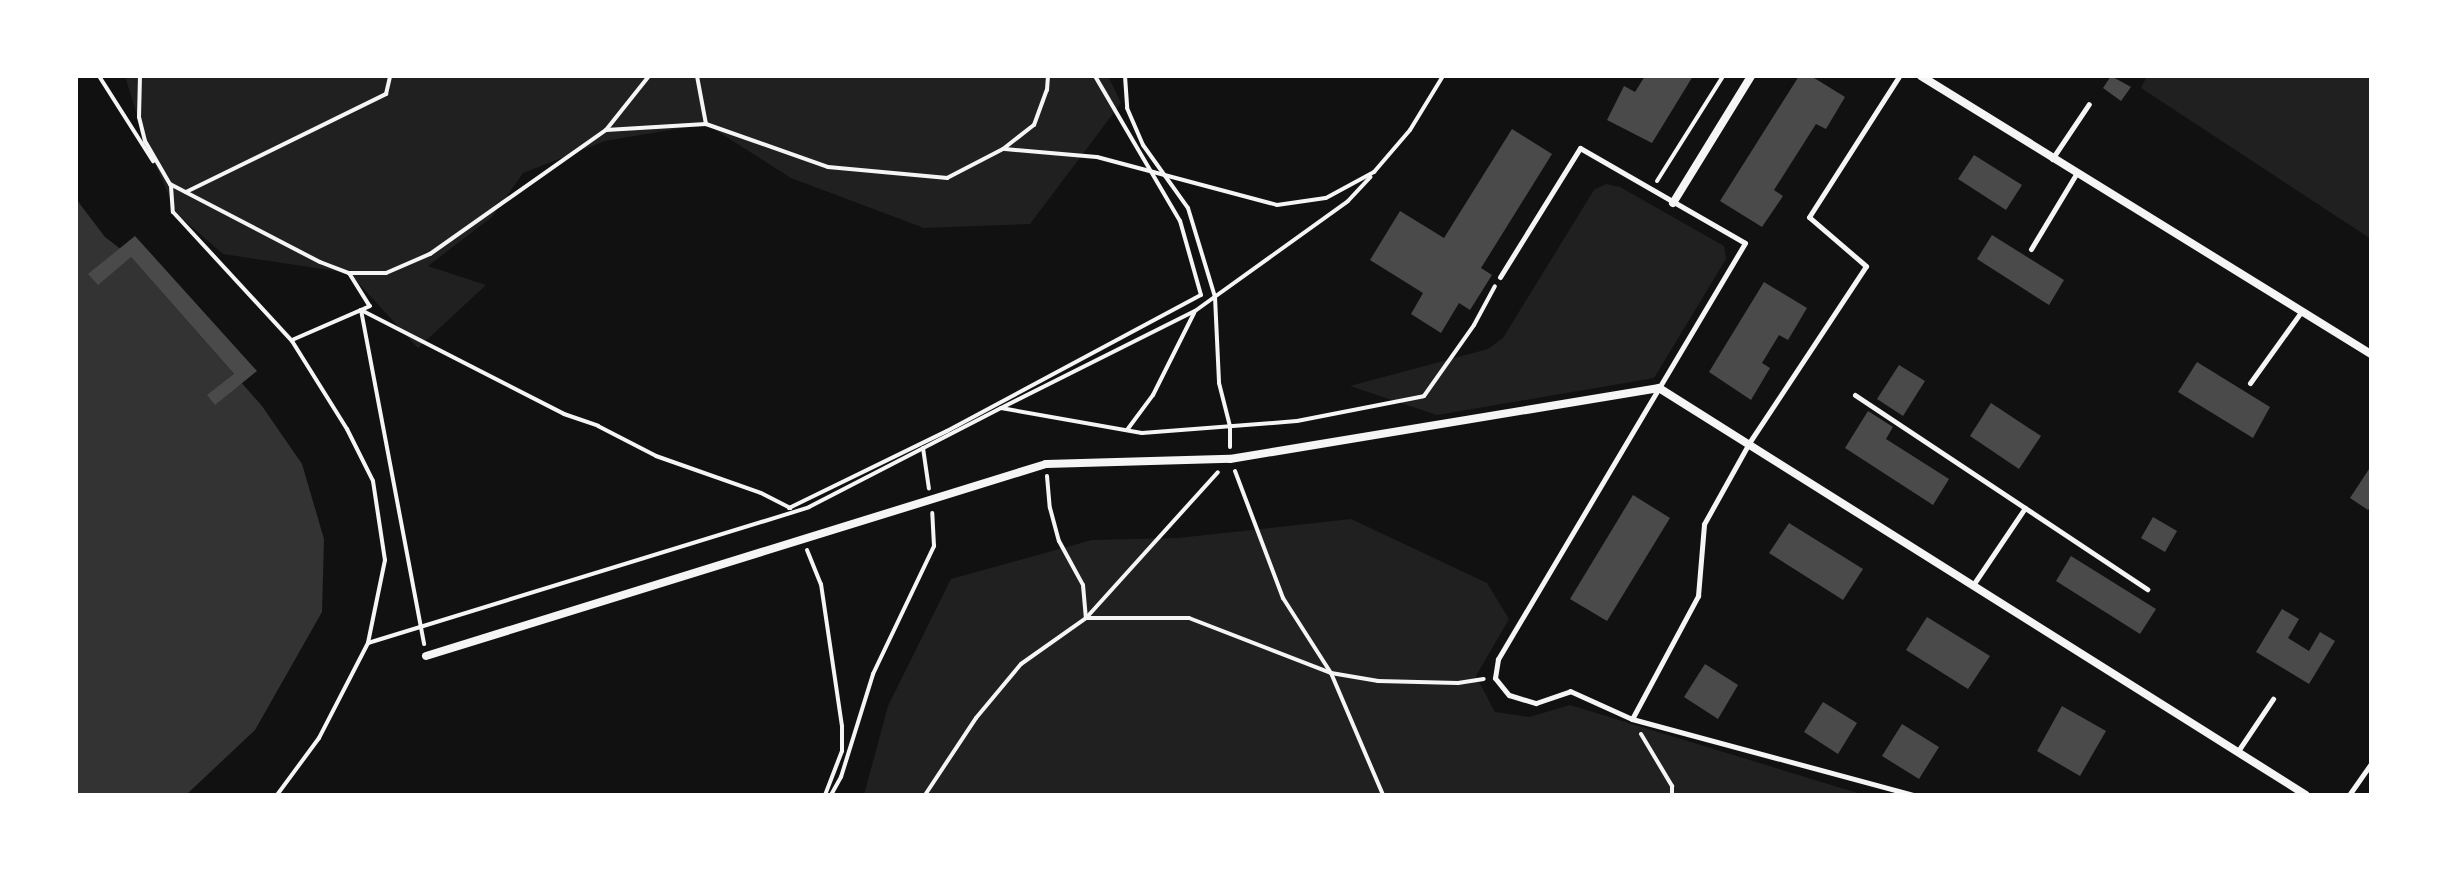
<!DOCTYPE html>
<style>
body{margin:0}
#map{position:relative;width:2447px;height:871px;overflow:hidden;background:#111;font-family:Rubik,sans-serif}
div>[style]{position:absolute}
.green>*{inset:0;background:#202020}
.water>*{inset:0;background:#333}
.building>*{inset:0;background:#4a4a4a}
.path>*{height:4px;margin:-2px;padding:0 2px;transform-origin:2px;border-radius:2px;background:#f5f5f5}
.service>*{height:5px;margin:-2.5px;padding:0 2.5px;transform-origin:2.5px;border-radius:2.5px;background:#f5f5f5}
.minor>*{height:8px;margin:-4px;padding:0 4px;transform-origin:4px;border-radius:4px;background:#f5f5f5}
span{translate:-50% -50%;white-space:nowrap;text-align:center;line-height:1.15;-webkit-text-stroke:7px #fff;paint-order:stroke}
.frame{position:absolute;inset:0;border:78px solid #fff;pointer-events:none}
</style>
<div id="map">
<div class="green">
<div style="clip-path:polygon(125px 76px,1108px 76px,1121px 103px,1030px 224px,924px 228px,791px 178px,706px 124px,605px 141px,523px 173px,492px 217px,428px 266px,486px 285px,418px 348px,349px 273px,223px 254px,177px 214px,145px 141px)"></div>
<div style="clip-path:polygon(2147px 76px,2371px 76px,2371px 239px,2141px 88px)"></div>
<div style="clip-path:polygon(1606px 184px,1620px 187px,1724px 246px,1726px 259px,1654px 378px,1437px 415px,1350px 386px,1488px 349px,1503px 338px,1594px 190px)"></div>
<div style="clip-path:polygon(1351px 519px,1487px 583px,1509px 619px,1476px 676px,1495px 712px,1529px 717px,1570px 705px,1864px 795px,864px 795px,888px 706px,951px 579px,1092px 540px,1178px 538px)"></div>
</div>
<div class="water">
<div style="clip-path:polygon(76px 199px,105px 237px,131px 257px,262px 406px,302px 464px,324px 539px,322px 612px,255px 730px,187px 794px,180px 795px,76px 795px)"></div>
</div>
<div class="building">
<div style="clip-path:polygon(1645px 76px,1693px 76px,1652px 143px,1607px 120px,1624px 86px,1635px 92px)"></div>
<div style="clip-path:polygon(1799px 76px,1811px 76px,1845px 97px,1826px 129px,1816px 124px,1774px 190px,1783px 196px,1762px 227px,1720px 201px)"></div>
<div style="clip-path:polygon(2111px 76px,2131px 87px,2121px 101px,2103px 88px)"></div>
<div style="clip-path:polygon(1512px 129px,1552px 154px,1481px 268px,1492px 275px,1470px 310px,1459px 303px,1441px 333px,1411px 314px,1423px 293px,1370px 260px,1400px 211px,1444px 238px)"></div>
<div style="clip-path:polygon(1974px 155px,2022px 185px,2006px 210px,1958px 179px)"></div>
<div style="clip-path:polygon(1992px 235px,2064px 280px,2049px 305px,1977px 259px)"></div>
<div style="clip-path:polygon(135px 236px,257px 371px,215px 405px,207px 395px,234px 374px,131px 257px,98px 285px,88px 274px)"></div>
<div style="clip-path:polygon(1764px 282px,1807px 308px,1788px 340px,1779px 335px,1762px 363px,1770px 368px,1751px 400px,1709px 372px)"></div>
<div style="clip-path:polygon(2197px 362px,2270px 407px,2253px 438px,2178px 392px)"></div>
<div style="clip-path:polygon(1899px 365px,1925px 381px,1903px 416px,1877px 399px)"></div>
<div style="clip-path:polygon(1991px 403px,2041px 436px,2019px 469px,1970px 436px)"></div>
<div style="clip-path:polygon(1868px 411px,1893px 427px,1886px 439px,1949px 479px,1933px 505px,1845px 448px)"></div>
<div style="clip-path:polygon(2371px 466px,2371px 506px,2368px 510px,2350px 498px)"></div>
<div style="clip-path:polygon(1633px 495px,1670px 518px,1607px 621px,1570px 599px)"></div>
<div style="clip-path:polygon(2153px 517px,2177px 531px,2165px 552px,2141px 538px)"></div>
<div style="clip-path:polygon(1789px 523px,1863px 569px,1843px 600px,1769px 553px)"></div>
<div style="clip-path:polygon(2071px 556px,2156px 609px,2140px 634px,2056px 581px)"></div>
<div style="clip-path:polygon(2282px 609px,2299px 619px,2288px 638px,2309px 651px,2320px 632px,2335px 641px,2309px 684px,2256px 652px)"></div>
<div style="clip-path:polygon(1927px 617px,1990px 656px,1968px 689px,1906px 650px)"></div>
<div style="clip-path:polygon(1705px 664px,1738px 685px,1718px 719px,1684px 697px)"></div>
<div style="clip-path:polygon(1823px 702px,1857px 723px,1838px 754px,1804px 732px)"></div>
<div style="clip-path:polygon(2062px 706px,2106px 731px,2080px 776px,2037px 751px)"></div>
<div style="clip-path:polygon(1902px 724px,1939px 747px,1919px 779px,1882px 756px)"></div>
</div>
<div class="path">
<div style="left:99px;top:76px;width:101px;rotate:57.6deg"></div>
<div style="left:140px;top:76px;width:41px;rotate:91.4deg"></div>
<div style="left:139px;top:117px;width:25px;rotate:76deg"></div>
<div style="left:145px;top:141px;width:52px;rotate:60deg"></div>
<div style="left:171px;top:186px;width:26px;rotate:86deg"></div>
<div style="left:173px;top:212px;width:176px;rotate:47.3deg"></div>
<div style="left:292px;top:341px;width:104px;rotate:58deg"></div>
<div style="left:347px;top:429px;width:58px;rotate:63.4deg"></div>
<div style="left:373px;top:481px;width:80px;rotate:81.4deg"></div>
<div style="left:385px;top:560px;width:85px;rotate:101.6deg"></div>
<div style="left:368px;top:643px;width:107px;rotate:117.3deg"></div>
<div style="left:319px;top:738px;width:71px;rotate:126.4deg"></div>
<div style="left:697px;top:76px;width:49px;rotate:79.4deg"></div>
<div style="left:1125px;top:76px;width:32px;rotate:86deg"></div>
<div style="left:1127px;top:108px;width:40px;rotate:66.6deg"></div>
<div style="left:1143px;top:145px;width:77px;rotate:54.5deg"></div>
<div style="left:1188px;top:208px;width:93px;rotate:73.1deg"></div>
<div style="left:1215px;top:297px;width:86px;rotate:87.3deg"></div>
<div style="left:1219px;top:383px;width:44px;rotate:75.7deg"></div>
<div style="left:1230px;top:426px;width:21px;rotate:90deg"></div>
<div style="left:606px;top:130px;width:100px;rotate:-3.4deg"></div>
<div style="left:706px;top:124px;width:129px;rotate:19.4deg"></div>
<div style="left:828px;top:167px;width:120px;rotate:5.3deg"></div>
<div style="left:947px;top:178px;width:63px;rotate:-27.4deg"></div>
<div style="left:1003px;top:149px;width:39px;rotate:-38deg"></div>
<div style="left:1034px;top:125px;width:37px;rotate:-70deg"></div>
<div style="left:1047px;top:90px;width:14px;rotate:-86deg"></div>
<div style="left:1005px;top:149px;width:92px;rotate:5deg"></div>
<div style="left:1097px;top:157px;width:186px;rotate:14.9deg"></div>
<div style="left:1277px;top:205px;width:49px;rotate:-8.1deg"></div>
<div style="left:1326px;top:198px;width:55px;rotate:-28.4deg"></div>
<div style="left:1374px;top:172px;width:55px;rotate:-49.4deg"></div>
<div style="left:1410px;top:130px;width:63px;rotate:-58.6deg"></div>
<div style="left:1657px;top:181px;width:124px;rotate:-57.8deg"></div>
<div style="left:170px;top:184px;width:169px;rotate:27.5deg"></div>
<div style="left:320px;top:262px;width:31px;rotate:21deg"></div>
<div style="left:349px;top:273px;width:37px"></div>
<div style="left:386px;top:273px;width:48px;rotate:-23.4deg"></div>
<div style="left:430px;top:254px;width:215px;rotate:-35.2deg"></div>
<div style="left:606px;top:130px;width:69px;rotate:-51.5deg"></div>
<div style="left:186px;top:192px;width:223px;rotate:-26.1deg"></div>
<div style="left:386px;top:94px;width:18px;rotate:-77deg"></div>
<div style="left:349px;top:273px;width:39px;rotate:58deg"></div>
<div style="left:370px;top:306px;width:10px;rotate:156deg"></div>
<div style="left:361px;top:310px;width:340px;rotate:79.3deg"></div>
<div style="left:361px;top:310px;width:228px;rotate:27.1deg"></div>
<div style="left:564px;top:414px;width:36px;rotate:19deg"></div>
<div style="left:598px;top:426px;width:65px;rotate:27.3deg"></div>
<div style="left:656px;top:456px;width:111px;rotate:19.4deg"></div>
<div style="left:761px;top:493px;width:33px;rotate:27deg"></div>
<div style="left:292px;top:340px;width:75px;rotate:-23.5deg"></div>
<div style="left:1003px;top:407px;width:215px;rotate:-26.6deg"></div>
<div style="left:1195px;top:311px;width:188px;rotate:-35.7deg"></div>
<div style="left:1348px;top:201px;width:33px;rotate:-47deg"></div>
<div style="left:1127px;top:430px;width:44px;rotate:-53.4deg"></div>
<div style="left:1153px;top:395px;width:92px;rotate:-63.4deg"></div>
<div style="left:923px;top:448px;width:41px;rotate:81.7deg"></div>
<div style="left:1235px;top:471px;width:136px;rotate:69.3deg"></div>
<div style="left:1283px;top:598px;width:89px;rotate:57.4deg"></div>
<div style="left:1331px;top:673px;width:48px;rotate:9.7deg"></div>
<div style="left:1378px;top:681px;width:80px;rotate:1.4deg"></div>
<div style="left:1458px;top:683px;width:26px;rotate:-9deg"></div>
<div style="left:1047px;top:476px;width:32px;rotate:85deg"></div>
<div style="left:1050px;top:508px;width:34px;rotate:75deg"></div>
<div style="left:1059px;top:541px;width:50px;rotate:61.4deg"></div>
<div style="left:1083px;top:585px;width:33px;rotate:85deg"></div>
<div style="left:789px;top:508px;width:176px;rotate:-26deg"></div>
<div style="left:947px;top:431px;width:288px;rotate:-28.2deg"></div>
<div style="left:1201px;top:295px;width:77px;rotate:-105.8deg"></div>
<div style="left:1180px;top:221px;width:168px;rotate:-120.4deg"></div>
<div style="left:807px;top:550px;width:37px;rotate:68deg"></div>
<div style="left:821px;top:584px;width:144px;rotate:81.6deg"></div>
<div style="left:842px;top:726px;width:25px;rotate:90deg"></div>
<div style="left:842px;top:751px;width:47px;rotate:111.1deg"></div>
<div style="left:1087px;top:617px;width:195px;rotate:-47.9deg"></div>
<div style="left:368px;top:643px;width:461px;rotate:-17.1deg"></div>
<div style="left:809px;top:507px;width:216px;rotate:-27.3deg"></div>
<div style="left:1001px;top:408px;width:143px;rotate:10.1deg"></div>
<div style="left:1142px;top:433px;width:155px;rotate:-4.4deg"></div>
<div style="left:1297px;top:421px;width:129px;rotate:-11.1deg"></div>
<div style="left:1424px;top:396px;width:87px;rotate:-54.8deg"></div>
<div style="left:1474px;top:325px;width:44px;rotate:-61.7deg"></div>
<div style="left:1641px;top:734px;width:61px;rotate:59.2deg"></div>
<div style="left:1672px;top:786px;width:9px;rotate:90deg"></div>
<div style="left:831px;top:795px;width:21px;rotate:-61deg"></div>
<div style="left:841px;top:777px;width:108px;rotate:-72.7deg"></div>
<div style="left:873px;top:674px;width:142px;rotate:-64.5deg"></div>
<div style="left:934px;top:546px;width:33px;rotate:-93deg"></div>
<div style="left:925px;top:795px;width:92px;rotate:-56.5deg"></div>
<div style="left:976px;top:718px;width:70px;rotate:-50.2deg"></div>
<div style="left:1021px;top:664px;width:80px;rotate:-35.3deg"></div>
<div style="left:1086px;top:618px;width:103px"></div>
<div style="left:1189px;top:618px;width:152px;rotate:21.2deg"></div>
<div style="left:1331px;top:673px;width:133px;rotate:66.9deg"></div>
</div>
<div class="service">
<div style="left:2052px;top:159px;width:66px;rotate:-56.1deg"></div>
<div style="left:2031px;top:249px;width:87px;rotate:-59deg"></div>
<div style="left:1500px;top:277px;width:152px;rotate:-58.2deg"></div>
<div style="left:1580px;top:148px;width:190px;rotate:29.9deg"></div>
<div style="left:1745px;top:243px;width:484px;rotate:120.7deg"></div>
<div style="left:1498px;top:659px;width:19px;rotate:99deg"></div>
<div style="left:1495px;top:678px;width:22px;rotate:51deg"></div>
<div style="left:1509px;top:695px;width:28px;rotate:17deg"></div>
<div style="left:1536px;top:703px;width:36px;rotate:-19deg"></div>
<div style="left:1570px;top:691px;width:68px;rotate:24.3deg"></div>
<div style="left:1632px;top:719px;width:291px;rotate:15.1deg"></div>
<div style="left:2250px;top:383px;width:87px;rotate:-54.3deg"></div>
<div style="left:1855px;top:395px;width:351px;rotate:33.6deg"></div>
<div style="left:1973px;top:585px;width:93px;rotate:-56deg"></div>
<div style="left:1632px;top:719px;width:140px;rotate:-61.8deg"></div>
<div style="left:1698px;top:596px;width:72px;rotate:-85.2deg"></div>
<div style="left:1704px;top:524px;width:93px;rotate:-60.9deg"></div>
<div style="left:1749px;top:443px;width:212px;rotate:-56.5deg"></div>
<div style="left:1866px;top:266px;width:75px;rotate:-139.3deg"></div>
<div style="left:1809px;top:217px;width:167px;rotate:-57.4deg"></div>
<div style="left:2238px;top:751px;width:63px;rotate:-56.1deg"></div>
<div style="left:2349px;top:795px;width:38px;rotate:-55deg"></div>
</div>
<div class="minor">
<div style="left:1921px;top:76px;width:529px;rotate:31.71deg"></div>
<div style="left:1673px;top:203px;width:149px;rotate:-58.4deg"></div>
<div style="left:426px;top:656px;width:649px;rotate:-17.21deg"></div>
<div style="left:1046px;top:464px;width:184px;rotate:-1.6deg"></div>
<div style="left:1230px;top:459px;width:435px;rotate:-9.4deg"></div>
<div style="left:1659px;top:388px;width:764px;rotate:32.17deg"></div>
</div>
<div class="frame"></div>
</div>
